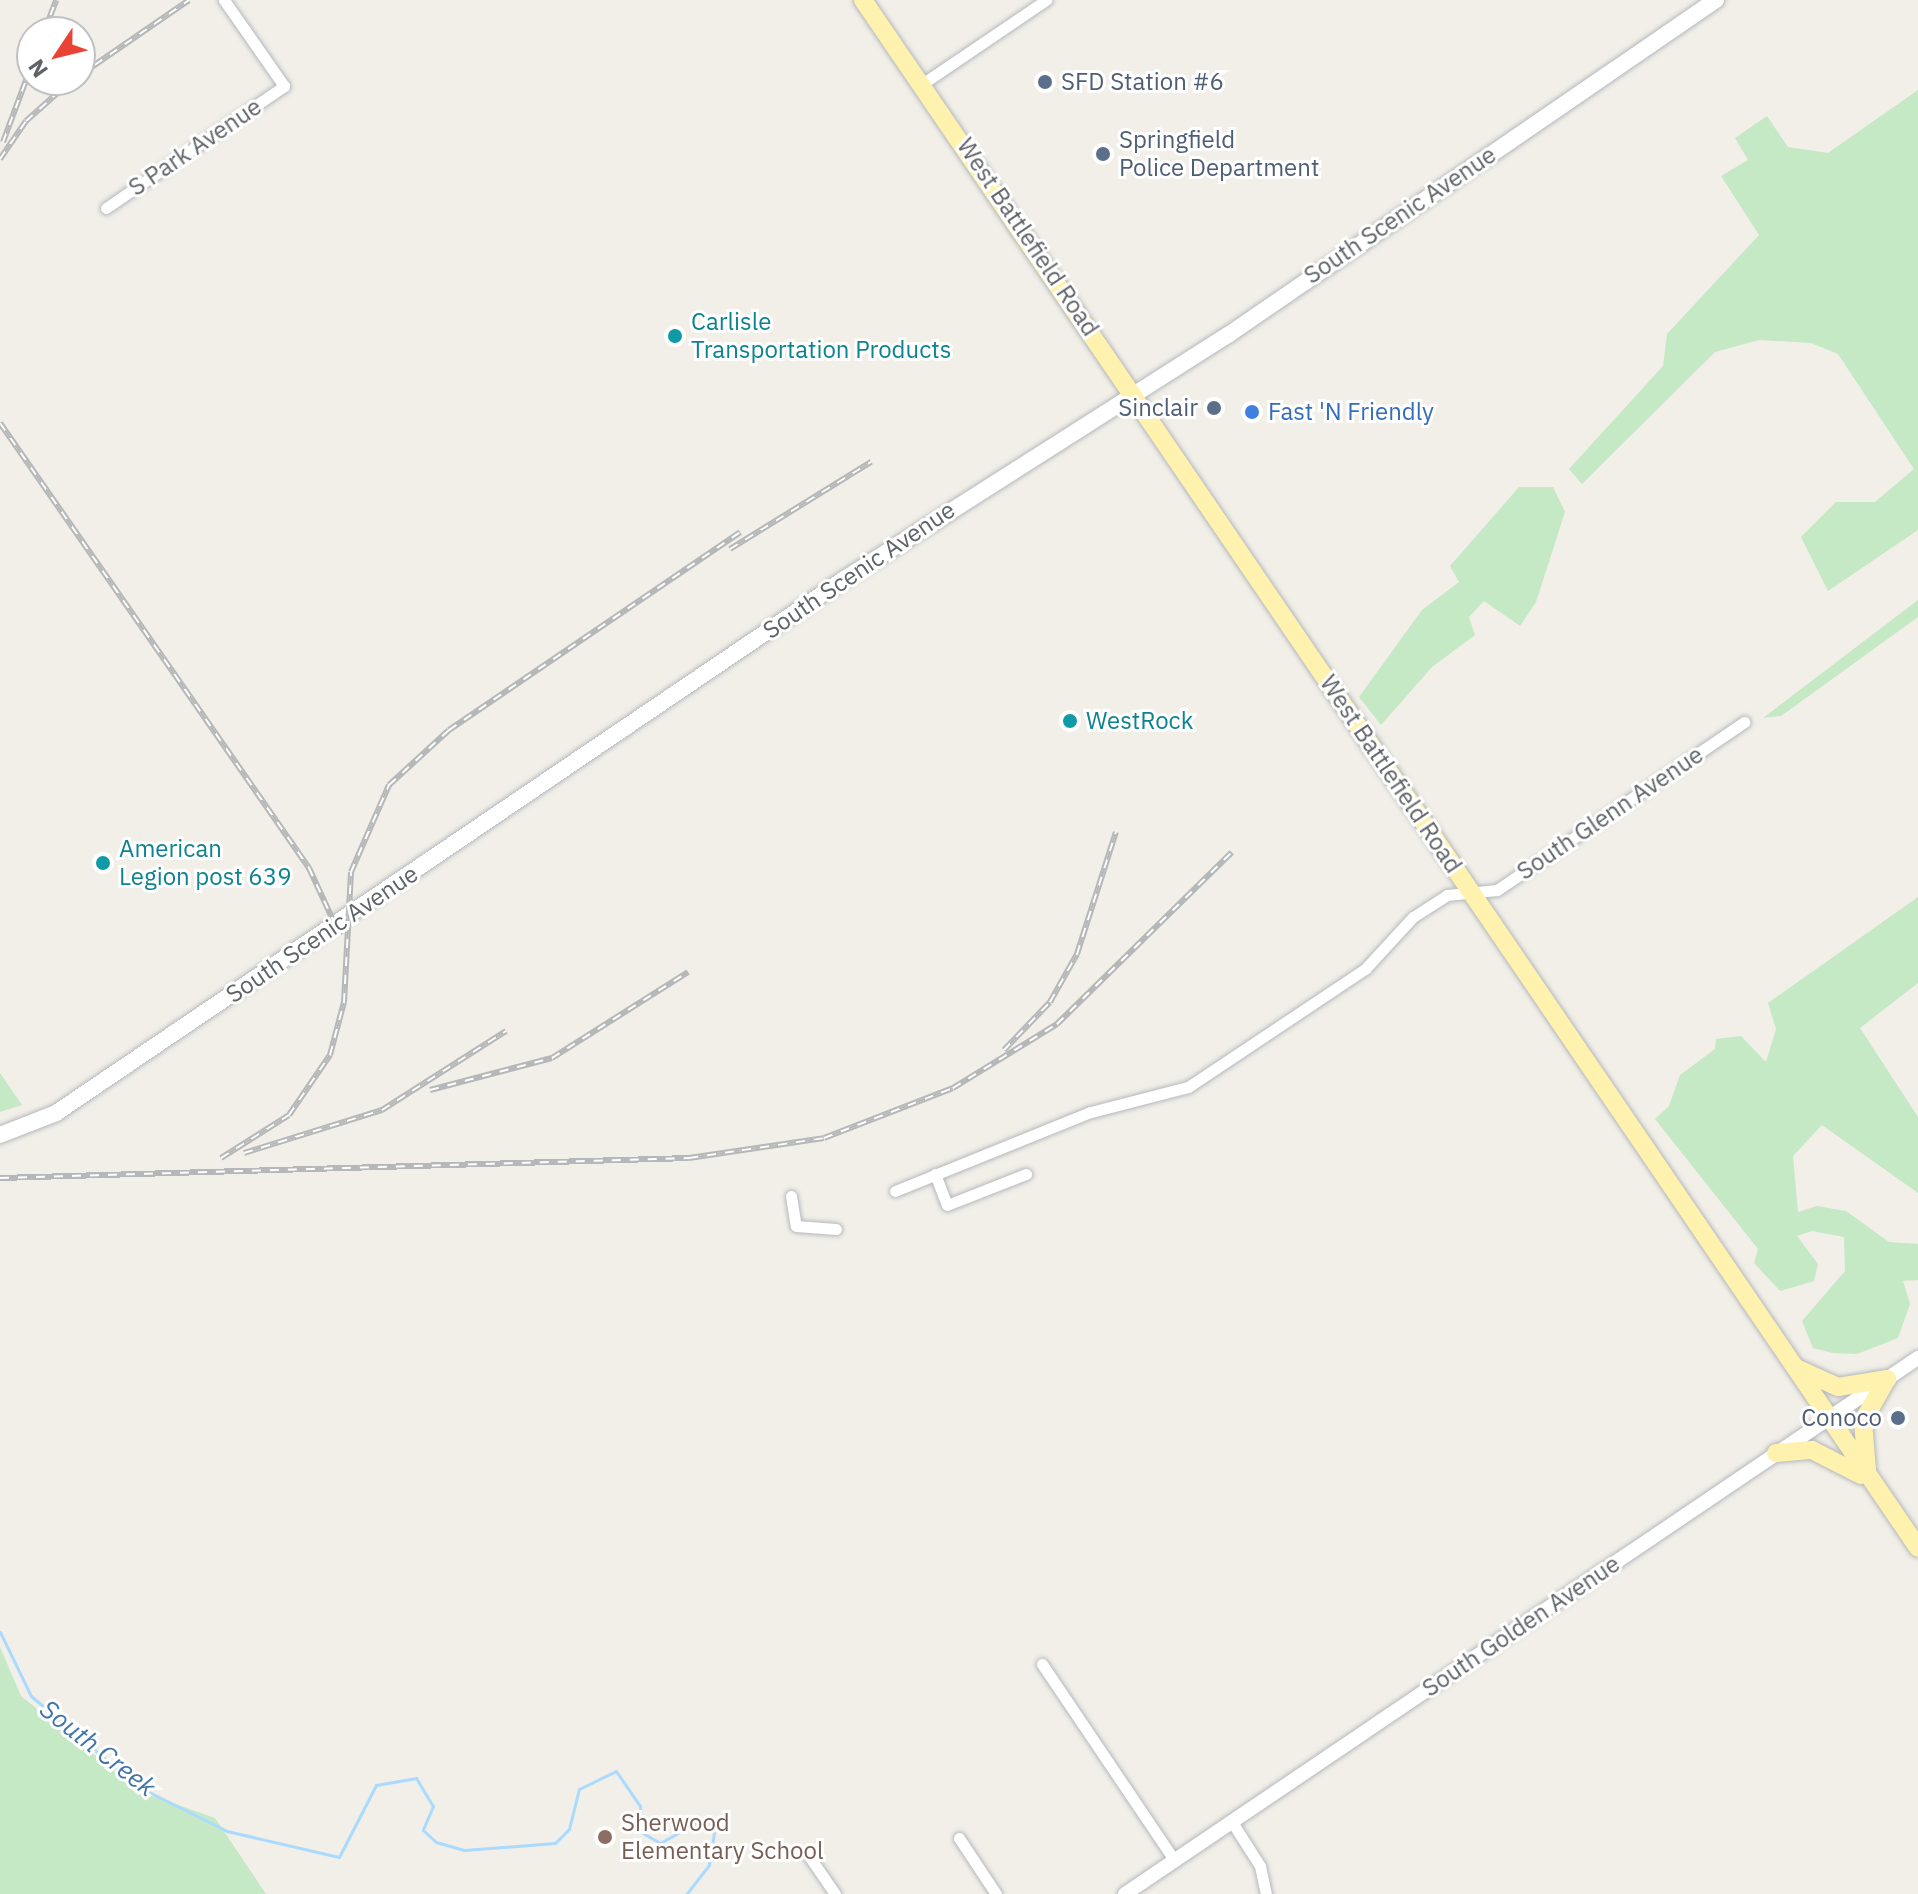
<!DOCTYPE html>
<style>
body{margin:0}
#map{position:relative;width:1918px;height:1894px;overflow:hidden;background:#f1efe8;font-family:"IBM Plex Sans",sans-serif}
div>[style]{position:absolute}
.green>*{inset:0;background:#c5e8c5}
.stream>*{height:3px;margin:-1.5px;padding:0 1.5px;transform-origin:1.5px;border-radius:1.5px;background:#aadaff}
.roads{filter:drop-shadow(0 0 2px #b5b8bc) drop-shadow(0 0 2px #b5b8bc)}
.minor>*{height:11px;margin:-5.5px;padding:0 5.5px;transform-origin:5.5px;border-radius:5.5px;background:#fff}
.tertiary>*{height:14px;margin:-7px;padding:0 7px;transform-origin:7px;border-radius:7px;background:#fff}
.secondary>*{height:16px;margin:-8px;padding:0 8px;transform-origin:8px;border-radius:8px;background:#fff}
.primary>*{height:18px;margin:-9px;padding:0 9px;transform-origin:9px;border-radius:9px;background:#fff2af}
.rail>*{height:6px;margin-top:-3px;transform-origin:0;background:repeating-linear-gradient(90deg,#fff 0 9px,#b6b7b8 0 18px);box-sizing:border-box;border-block:2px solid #b6b7b8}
.dots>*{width:22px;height:22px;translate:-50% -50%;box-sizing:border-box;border:4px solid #fff;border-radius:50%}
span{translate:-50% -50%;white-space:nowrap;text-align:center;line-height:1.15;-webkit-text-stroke:6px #fff;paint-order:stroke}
.service-label{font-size:24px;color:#4e5e75}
.left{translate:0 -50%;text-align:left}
.right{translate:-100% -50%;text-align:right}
.street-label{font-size:24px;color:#5f6368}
.culture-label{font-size:24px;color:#0d838f}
.shop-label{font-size:24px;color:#366cbe}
.education-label{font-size:24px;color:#785e54}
.water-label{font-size:26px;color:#4174aa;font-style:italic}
.north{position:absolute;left:16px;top:16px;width:80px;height:80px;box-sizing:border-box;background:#fff;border:2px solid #bfc1c3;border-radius:50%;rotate:235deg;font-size:22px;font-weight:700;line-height:32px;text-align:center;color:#5f6368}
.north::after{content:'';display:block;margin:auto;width:28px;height:36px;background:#ea4335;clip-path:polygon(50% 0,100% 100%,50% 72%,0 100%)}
</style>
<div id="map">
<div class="green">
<div style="clip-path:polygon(1918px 90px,1918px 530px,1828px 591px,1801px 537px,1836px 502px,1875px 502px,1914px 469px,1838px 354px,1811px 343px,1759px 340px,1715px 352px,1582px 484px,1569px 469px,1663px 366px,1667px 334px,1759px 235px,1721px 176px,1748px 160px,1735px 138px,1767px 116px,1788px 147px,1828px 153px)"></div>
<div style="clip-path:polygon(1519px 487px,1553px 487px,1565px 512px,1536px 602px,1520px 626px,1484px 601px,1469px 617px,1475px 635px,1432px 667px,1381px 725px,1359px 697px,1422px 610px,1459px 582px,1450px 566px)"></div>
<div style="clip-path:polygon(1918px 600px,1918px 617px,1781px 716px,1763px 718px)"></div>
<div style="clip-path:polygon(1918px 897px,1918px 983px,1860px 1028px,1918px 1117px,1918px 1193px,1822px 1125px,1793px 1156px,1798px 1212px,1817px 1206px,1846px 1211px,1889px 1242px,1918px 1244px,1918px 1280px,1903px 1281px,1910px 1304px,1898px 1338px,1857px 1354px,1833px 1353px,1813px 1348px,1802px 1321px,1845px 1271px,1844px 1237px,1812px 1231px,1797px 1236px,1818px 1264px,1814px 1281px,1780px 1291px,1754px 1263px,1758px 1249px,1655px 1119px,1669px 1106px,1680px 1075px,1715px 1049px,1716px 1039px,1741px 1036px,1766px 1062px,1776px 1029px,1768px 1003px)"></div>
<div style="clip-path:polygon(0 1073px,22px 1105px,0 1112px)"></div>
<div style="clip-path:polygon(0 1647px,21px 1696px,141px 1792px,215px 1818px,266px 1894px,0 1894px)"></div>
</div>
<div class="stream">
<div style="left:0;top:1632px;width:71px;rotate:64.2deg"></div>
<div style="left:31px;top:1696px;width:139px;rotate:40.3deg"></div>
<div style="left:137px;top:1786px;width:101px;rotate:26.6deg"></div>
<div style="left:227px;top:1831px;width:115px;rotate:13.1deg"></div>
<div style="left:339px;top:1857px;width:81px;rotate:-62.8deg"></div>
<div style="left:376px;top:1785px;width:41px;rotate:-9.9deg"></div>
<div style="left:416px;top:1778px;width:33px;rotate:59deg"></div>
<div style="left:433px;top:1806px;width:26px;rotate:113deg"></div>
<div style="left:423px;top:1830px;width:18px;rotate:43deg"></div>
<div style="left:436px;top:1842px;width:29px;rotate:16deg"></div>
<div style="left:464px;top:1850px;width:91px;rotate:-4.4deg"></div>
<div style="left:555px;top:1843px;width:20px;rotate:-45deg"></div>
<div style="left:569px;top:1829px;width:41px;rotate:-76deg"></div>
<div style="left:579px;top:1789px;width:41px;rotate:-25.9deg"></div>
<div style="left:616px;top:1771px;width:42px;rotate:55.6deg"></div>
<div style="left:640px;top:1806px;width:26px;rotate:88deg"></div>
<div style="left:641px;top:1832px;width:22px;rotate:30deg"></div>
<div style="left:660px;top:1843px;width:51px;rotate:-29.1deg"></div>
<div style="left:705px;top:1818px;width:17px;rotate:59deg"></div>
<div style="left:714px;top:1833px;width:32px;rotate:99deg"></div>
<div style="left:709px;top:1865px;width:37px;rotate:128deg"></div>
</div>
<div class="roads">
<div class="minor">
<div style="left:922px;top:84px;width:150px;rotate:-34.1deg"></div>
<div style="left:106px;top:208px;width:216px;rotate:-34.4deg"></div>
<div style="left:284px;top:86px;width:105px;rotate:-124.9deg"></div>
<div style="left:935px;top:1174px;width:33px;rotate:69deg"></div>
<div style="left:947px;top:1205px;width:85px;rotate:-21.4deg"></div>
<div style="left:895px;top:1191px;width:211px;rotate:-22deg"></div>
<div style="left:1091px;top:1112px;width:100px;rotate:-14.5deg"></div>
<div style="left:1188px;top:1087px;width:213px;rotate:-33.7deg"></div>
<div style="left:1365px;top:969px;width:71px;rotate:-47.3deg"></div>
<div style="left:1413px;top:917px;width:40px;rotate:-32.9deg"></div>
<div style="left:1447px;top:895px;width:50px;rotate:-5.7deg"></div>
<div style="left:1497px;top:890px;width:299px;rotate:-34.2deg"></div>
<div style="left:791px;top:1196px;width:30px;rotate:81deg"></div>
<div style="left:796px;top:1226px;width:40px;rotate:4.3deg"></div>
<div style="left:1042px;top:1664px;width:236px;rotate:56deg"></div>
<div style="left:1232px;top:1822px;width:52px;rotate:57.5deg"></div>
<div style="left:1260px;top:1866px;width:29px;rotate:78deg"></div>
<div style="left:959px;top:1838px;width:67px;rotate:56.5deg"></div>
<div style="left:809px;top:1856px;width:46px;rotate:55.6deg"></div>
</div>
<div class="tertiary">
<div style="left:1125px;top:1894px;width:957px;rotate:-34.06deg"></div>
</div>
<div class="secondary">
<div style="left:0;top:1135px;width:60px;rotate:-21.4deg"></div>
<div style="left:56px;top:1113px;width:951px;rotate:-34.11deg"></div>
<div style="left:843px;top:580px;width:456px;rotate:-32.5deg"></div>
<div style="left:1228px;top:335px;width:592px;rotate:-34.47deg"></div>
</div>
<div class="primary">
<div style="left:863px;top:0;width:1873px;rotate:55.72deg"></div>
<div style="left:1796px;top:1368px;width:46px;rotate:24.3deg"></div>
<div style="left:1838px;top:1387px;width:50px;rotate:-9.3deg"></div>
<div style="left:1776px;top:1453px;width:36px;rotate:-5deg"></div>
<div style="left:1812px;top:1450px;width:55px;rotate:27deg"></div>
<div style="left:1867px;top:1470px;width:49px;rotate:-94.7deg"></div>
<div style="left:1863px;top:1421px;width:48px;rotate:-60.3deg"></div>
</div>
</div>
<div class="rail">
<div style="left:44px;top:32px;width:34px;rotate:-69deg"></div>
<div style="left:80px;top:75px;width:132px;rotate:-34.5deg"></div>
<div style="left:3px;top:142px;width:83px;rotate:-69.6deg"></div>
<div style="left:0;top:159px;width:46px;rotate:-55.6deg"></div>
<div style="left:26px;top:121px;width:62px;rotate:-41.7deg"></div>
<div style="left:0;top:423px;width:542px;rotate:55.22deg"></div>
<div style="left:309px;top:868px;width:74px;rotate:65.2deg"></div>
<div style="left:730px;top:549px;width:166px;rotate:-31.7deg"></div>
<div style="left:1004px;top:1050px;width:66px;rotate:-46.2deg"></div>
<div style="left:1050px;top:1002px;width:55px;rotate:-60.6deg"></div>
<div style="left:1077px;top:954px;width:128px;rotate:-72.3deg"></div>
<div style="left:430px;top:1090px;width:126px;rotate:-14.7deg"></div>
<div style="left:552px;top:1058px;width:161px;rotate:-32.3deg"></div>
<div style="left:244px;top:1153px;width:145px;rotate:-17.3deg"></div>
<div style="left:382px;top:1110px;width:147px;rotate:-32.5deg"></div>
<div style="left:221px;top:1158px;width:80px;rotate:-32.3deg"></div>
<div style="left:289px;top:1115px;width:73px;rotate:-55.7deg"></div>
<div style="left:330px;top:1055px;width:55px;rotate:-75.2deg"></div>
<div style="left:344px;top:1002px;width:130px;rotate:-86.9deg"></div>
<div style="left:351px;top:872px;width:95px;rotate:-66.4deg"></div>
<div style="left:389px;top:785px;width:81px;rotate:-42.5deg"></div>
<div style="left:449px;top:730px;width:352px;rotate:-34.2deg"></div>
<div style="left:0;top:1178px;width:689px;rotate:-1.66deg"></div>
<div style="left:689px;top:1158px;width:136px;rotate:-8.4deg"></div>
<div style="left:824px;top:1138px;width:138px;rotate:-21.2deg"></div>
<div style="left:953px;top:1088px;width:122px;rotate:-31.6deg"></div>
<div style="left:1057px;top:1024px;width:245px;rotate:-44.5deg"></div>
</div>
<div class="dots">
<div style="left:1045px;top:82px;background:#5c6f8a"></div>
<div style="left:1103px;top:154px;background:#5c6f8a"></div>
<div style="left:675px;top:336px;background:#0f9aa8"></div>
<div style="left:1214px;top:408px;background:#5c6f8a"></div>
<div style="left:1252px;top:412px;background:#3f7fe0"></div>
<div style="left:1070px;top:721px;background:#0f9aa8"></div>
<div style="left:103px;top:863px;background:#0f9aa8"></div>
<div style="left:1898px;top:1418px;background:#5c6f8a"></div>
<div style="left:605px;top:1837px;background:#8d6e63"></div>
</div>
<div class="service-label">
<span class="left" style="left:1061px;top:82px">SFD Station #6</span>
<span class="left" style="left:1119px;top:154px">Springfield<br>Police Department</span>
<span class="right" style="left:1198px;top:408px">Sinclair</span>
<span class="right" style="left:1882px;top:1418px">Conoco</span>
</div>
<div class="street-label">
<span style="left:195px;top:147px;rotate:-34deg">S Park Avenue</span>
<span style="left:1400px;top:215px;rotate:-34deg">South Scenic Avenue</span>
<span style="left:1028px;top:237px;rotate:56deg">West Battlefield Road</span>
<span style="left:859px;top:570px;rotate:-34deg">South Scenic Avenue</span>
<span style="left:1391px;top:774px;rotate:56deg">West Battlefield Road</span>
<span style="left:1610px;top:813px;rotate:-34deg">South Glenn Avenue</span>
<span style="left:322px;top:934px;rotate:-34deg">South Scenic Avenue</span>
<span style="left:1521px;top:1626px;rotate:-34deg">South Golden Avenue</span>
</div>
<div class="culture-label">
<span class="left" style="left:691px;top:336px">Carlisle<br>Transportation Products</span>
<span class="left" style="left:1086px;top:721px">WestRock</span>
<span class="left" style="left:119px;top:863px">American<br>Legion post 639</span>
</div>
<div class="shop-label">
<span class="left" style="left:1268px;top:412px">Fast 'N Friendly</span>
</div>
<div class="education-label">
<span class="left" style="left:621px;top:1837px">Sherwood<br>Elementary School</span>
</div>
<div class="water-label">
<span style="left:98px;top:1748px;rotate:38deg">South Creek</span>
</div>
<div class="north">N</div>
</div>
